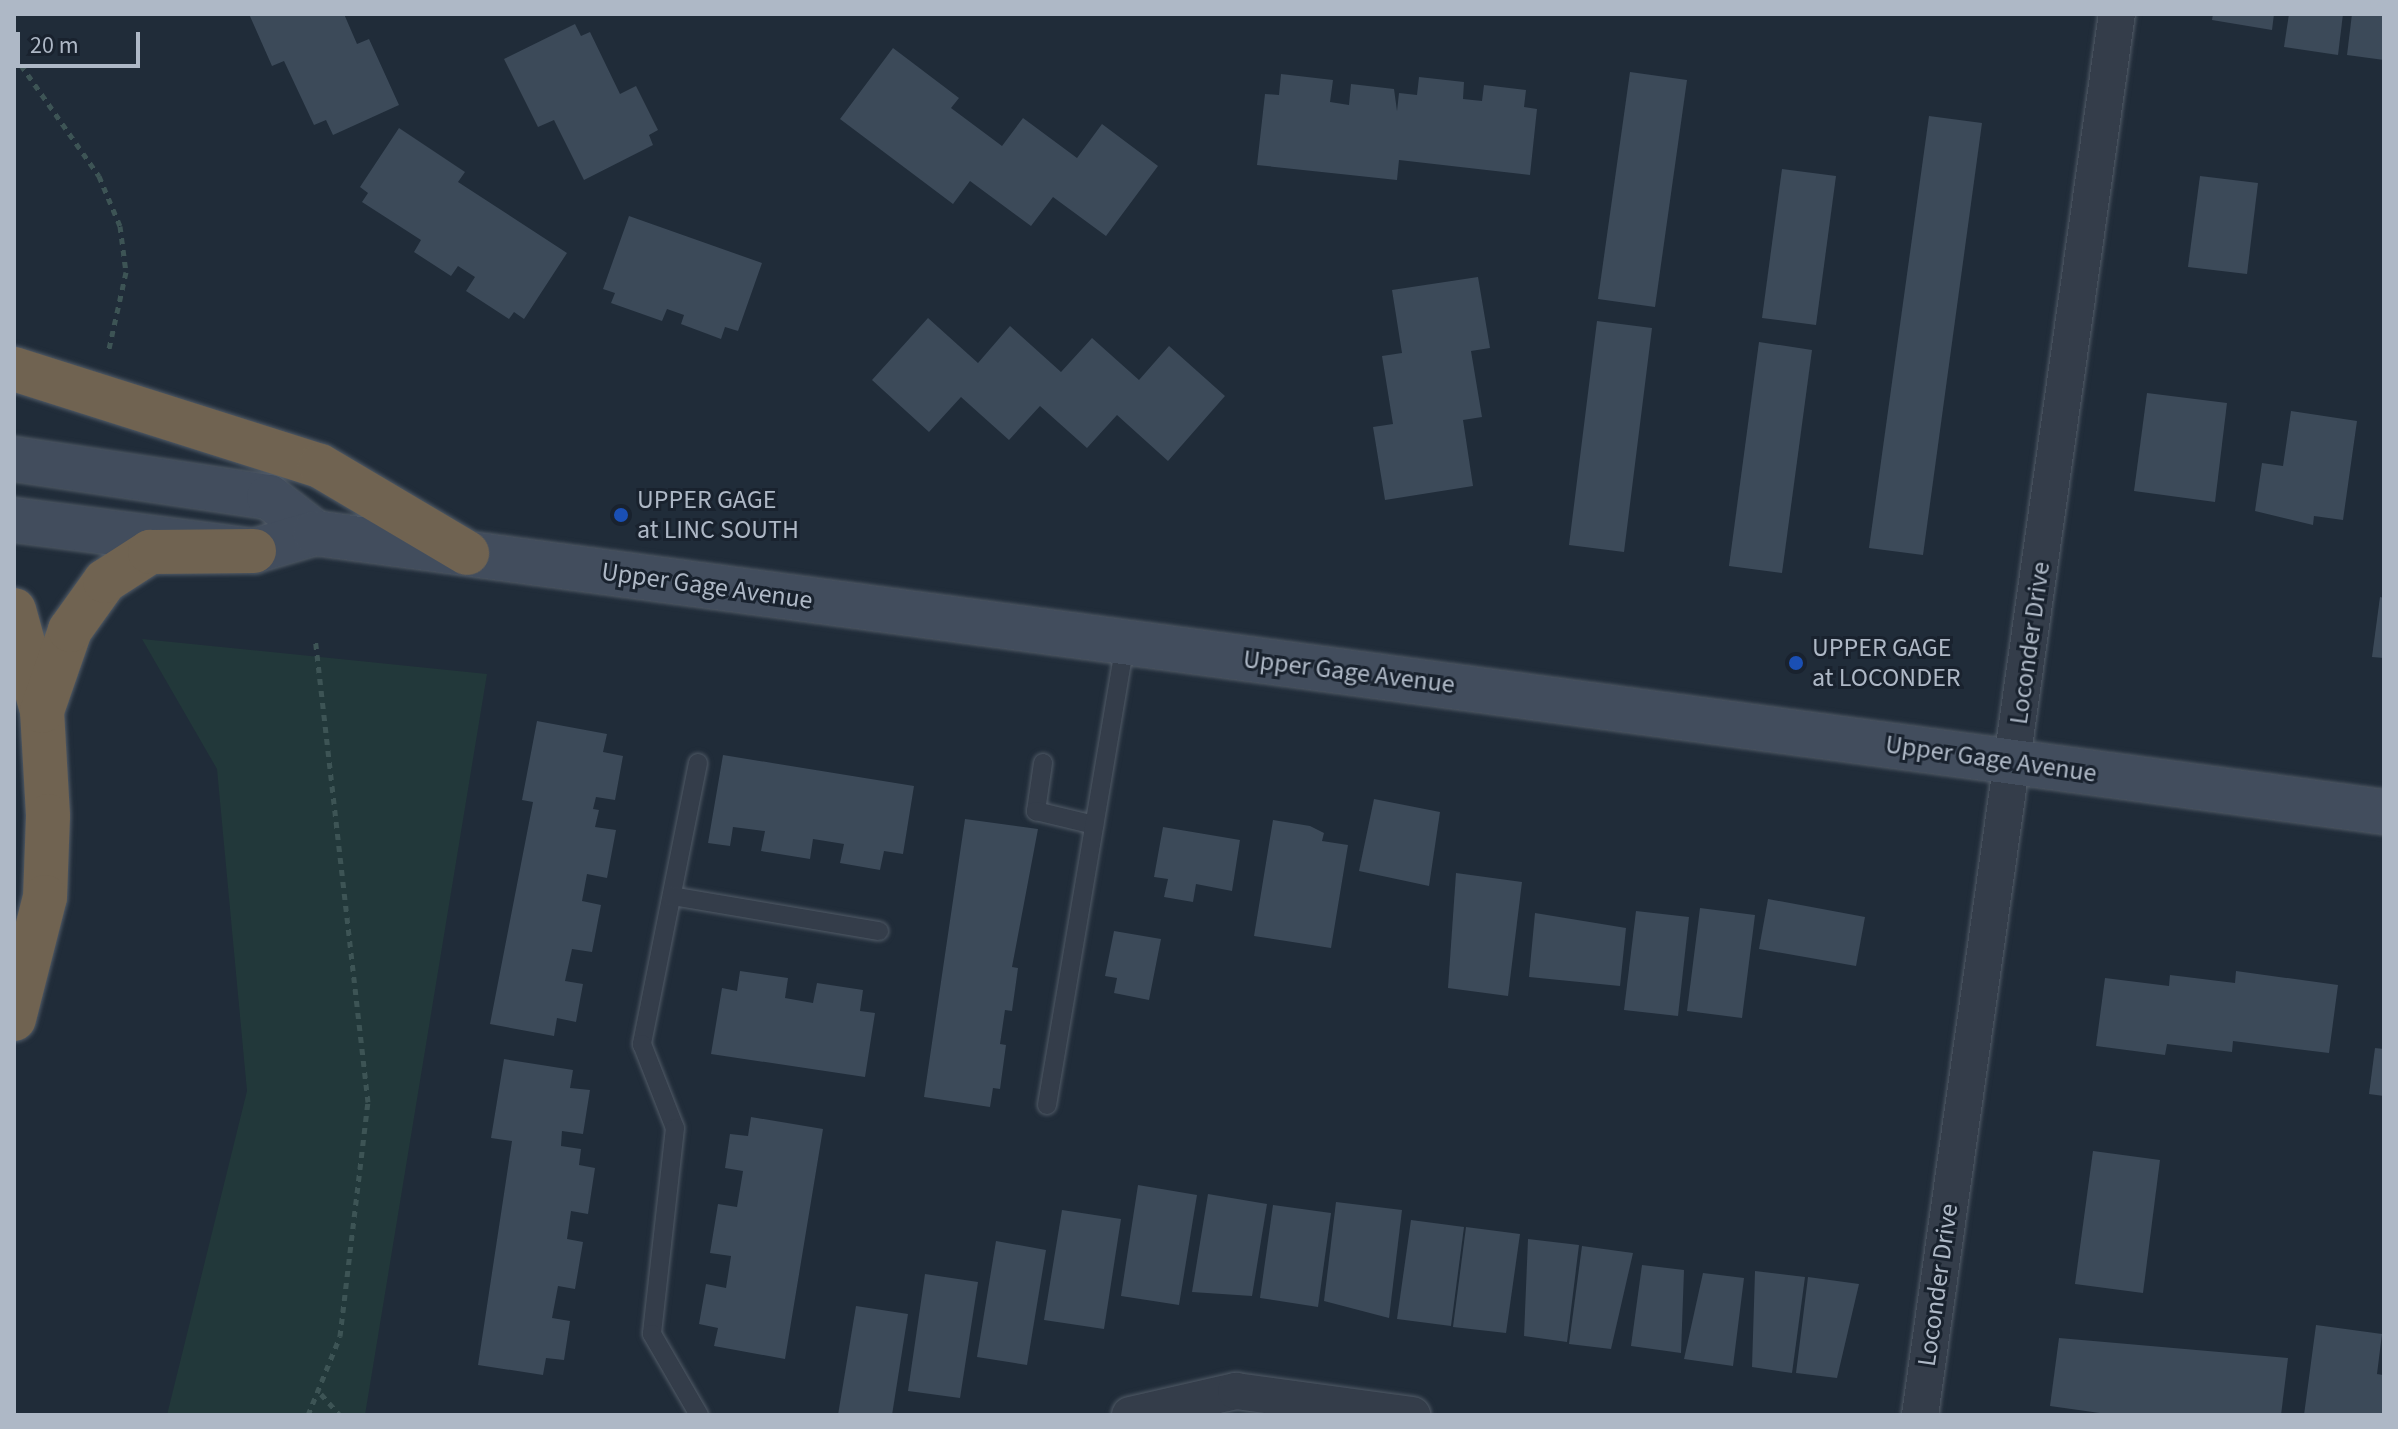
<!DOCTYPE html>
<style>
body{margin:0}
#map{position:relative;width:2398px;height:1429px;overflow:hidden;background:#202c39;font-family:"Source Sans 3",sans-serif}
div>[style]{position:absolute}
.green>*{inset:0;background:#22383a}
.building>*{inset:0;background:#3c4a59}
.path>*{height:5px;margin-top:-2.5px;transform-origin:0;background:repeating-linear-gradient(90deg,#3d5455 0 6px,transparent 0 12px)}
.roads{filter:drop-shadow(0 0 2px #515b67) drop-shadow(0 0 2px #515b67)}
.lane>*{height:18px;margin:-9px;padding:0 9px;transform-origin:9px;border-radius:9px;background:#343d4a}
.street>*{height:36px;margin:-18px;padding:0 18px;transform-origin:18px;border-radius:18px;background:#343d4a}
.secondary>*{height:44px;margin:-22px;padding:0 22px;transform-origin:22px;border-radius:22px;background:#424d5d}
.highway>*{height:44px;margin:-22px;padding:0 22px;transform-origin:22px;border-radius:22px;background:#706351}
.dots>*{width:22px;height:22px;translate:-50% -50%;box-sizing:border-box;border:4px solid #19222e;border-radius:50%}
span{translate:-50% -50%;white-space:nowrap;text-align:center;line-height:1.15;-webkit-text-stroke:6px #19222e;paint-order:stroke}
.poi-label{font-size:26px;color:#aeb8c6}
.left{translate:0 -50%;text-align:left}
.street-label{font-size:26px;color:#aeb8c6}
.frame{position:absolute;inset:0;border:16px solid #aeb8c6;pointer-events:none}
.scale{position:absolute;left:16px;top:32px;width:124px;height:36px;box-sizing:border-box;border:4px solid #aeb8c6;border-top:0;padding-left:10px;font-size:24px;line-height:28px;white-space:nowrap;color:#aeb8c6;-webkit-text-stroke:6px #19222e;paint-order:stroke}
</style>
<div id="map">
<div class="green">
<div style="clip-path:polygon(142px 639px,487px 674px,365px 1415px,167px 1415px,247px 1091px,217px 769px)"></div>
</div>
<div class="building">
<div style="clip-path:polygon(249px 14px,344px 14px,357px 44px,369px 39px,399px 105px,333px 135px,326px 120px,314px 125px,284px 61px,272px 66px)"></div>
<div style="clip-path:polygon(2213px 14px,2274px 14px,2272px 30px,2212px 20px)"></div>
<div style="clip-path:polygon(2289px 14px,2343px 14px,2338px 55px,2284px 47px)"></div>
<div style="clip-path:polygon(2352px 14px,2384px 14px,2384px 60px,2347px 55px)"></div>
<div style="clip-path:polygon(575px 24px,581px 36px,590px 32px,620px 94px,636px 86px,658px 130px,649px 135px,653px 145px,584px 180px,554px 120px,538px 127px,504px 59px)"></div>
<div style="clip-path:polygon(893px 48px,959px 98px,951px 108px,1002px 146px,1023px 118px,1077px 158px,1102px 124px,1158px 166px,1106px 236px,1053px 197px,1031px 226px,970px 181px,953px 204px,840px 119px)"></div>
<div style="clip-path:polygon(1630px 72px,1687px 80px,1655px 307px,1598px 299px)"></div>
<div style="clip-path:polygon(1281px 74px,1333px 80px,1330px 102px,1349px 105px,1351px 84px,1394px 89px,1397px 111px,1399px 93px,1417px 95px,1419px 77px,1464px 82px,1463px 99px,1482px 101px,1484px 85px,1526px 90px,1524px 107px,1537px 109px,1530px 175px,1399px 160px,1397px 180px,1257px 165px,1265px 94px,1279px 95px)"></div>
<div style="clip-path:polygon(1929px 116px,1982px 123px,1923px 555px,1869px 548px)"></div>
<div style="clip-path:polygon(399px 128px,465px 172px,458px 182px,567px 253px,524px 319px,514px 312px,509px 319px,466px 291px,475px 277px,458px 266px,451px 276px,414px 252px,421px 240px,362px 202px,368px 193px,360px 187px)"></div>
<div style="clip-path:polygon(1782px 169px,1836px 176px,1816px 325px,1762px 318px)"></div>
<div style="clip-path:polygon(2200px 176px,2258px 183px,2247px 274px,2188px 267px)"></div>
<div style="clip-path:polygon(629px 216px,762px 263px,738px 331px,725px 327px,721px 339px,681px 324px,684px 315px,667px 309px,662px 321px,611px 303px,615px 293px,603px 289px)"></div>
<div style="clip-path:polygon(1478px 277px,1490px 348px,1471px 351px,1482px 417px,1463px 420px,1473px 486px,1385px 500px,1373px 427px,1393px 424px,1382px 356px,1402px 353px,1392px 290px)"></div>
<div style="clip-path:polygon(928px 318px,978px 363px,1010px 326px,1061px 372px,1092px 338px,1139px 380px,1169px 346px,1225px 396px,1168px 461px,1117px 415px,1087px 448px,1040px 406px,1009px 440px,961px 397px,929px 432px,872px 380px)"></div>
<div style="clip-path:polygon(1597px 321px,1652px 328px,1624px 552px,1569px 545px)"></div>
<div style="clip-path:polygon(1759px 342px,1812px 350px,1782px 573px,1729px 566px)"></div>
<div style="clip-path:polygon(2147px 393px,2227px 403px,2215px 502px,2134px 491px)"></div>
<div style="clip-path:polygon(2291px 411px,2357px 421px,2343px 520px,2314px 516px,2313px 525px,2255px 511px,2262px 463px,2283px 466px)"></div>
<div style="clip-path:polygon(2380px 597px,2384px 598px,2384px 658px,2372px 657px)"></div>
<div style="clip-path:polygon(537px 721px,607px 734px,603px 752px,623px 756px,615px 800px,596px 797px,593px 809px,599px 810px,595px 827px,616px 830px,607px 878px,587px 874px,582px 901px,601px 905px,592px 952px,572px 949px,565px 981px,583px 984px,576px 1022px,557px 1018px,554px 1036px,490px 1024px,533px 802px,522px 800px)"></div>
<div style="clip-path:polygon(723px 755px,914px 786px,903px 854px,884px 851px,880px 870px,840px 863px,844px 844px,813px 839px,810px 859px,761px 851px,765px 831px,733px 827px,730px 846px,708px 843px)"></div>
<div style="clip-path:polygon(1374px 799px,1440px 812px,1429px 886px,1359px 871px)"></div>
<div style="clip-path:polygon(965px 819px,1038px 829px,1012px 967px,1018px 968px,1012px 1011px,1005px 1010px,1000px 1044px,1006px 1045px,1000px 1089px,993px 1088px,990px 1107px,924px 1097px)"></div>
<div style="clip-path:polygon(1273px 820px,1310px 826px,1324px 833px,1322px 841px,1348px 845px,1331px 948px,1254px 936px)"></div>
<div style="clip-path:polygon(1163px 827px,1240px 840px,1232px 891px,1196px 884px,1193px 902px,1164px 897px,1168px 879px,1154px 877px)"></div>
<div style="clip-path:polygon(1456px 873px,1522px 882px,1508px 996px,1448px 988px)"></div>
<div style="clip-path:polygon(1768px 899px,1865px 917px,1856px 966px,1759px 949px)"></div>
<div style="clip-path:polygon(1700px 908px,1755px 915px,1742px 1018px,1687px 1011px)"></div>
<div style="clip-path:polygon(1636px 911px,1689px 917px,1678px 1016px,1624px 1010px)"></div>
<div style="clip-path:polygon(1535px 913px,1626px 928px,1620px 986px,1529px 977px)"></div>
<div style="clip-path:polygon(1114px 931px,1161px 939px,1149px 1000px,1114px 993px,1117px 978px,1105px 976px)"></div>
<div style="clip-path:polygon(740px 971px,788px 978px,785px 998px,813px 1003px,817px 983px,863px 990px,860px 1011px,875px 1013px,865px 1077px,711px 1054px,722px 988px,737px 991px)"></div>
<div style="clip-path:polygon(2236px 971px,2338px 985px,2329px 1053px,2233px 1041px,2232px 1052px,2167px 1044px,2165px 1055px,2096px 1046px,2105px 978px,2169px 986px,2170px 975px,2235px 983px)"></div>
<div style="clip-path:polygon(2375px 1048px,2384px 1049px,2384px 1096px,2369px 1094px)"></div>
<div style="clip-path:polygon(504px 1059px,573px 1070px,570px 1088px,590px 1090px,583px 1134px,562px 1131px,561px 1146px,581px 1149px,579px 1165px,595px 1168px,588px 1214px,571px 1211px,567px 1239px,583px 1242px,575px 1289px,558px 1286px,552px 1318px,570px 1321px,564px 1360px,546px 1358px,543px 1375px,478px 1365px,512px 1141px,491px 1138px)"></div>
<div style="clip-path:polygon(751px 1117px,823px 1129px,785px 1359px,714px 1346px,718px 1328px,699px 1324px,706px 1284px,726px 1288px,731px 1256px,710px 1253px,718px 1204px,737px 1207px,743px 1171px,725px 1168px,730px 1134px,748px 1136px)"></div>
<div style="clip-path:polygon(2093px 1151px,2160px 1160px,2143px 1293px,2075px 1284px)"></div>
<div style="clip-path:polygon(1138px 1185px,1197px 1195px,1179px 1305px,1121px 1296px)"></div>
<div style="clip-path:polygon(1208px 1194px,1267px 1204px,1252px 1296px,1192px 1292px)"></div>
<div style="clip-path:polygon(1336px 1202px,1402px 1210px,1389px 1318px,1324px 1301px)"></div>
<div style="clip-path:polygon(1273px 1205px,1331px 1213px,1318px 1307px,1260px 1298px)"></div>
<div style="clip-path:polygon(1062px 1210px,1121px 1219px,1104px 1329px,1044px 1320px)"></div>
<div style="clip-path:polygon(1411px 1220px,1464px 1227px,1451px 1326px,1397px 1319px)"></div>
<div style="clip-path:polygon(1466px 1227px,1520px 1234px,1506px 1333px,1453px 1327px)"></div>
<div style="clip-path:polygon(1528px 1239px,1579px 1245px,1567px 1342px,1524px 1336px)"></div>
<div style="clip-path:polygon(996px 1241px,1046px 1250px,1027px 1365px,977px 1357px)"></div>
<div style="clip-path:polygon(1582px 1246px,1633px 1253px,1611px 1349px,1569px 1344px)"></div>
<div style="clip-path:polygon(1642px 1265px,1684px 1270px,1681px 1353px,1631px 1346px)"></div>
<div style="clip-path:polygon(1755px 1271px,1805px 1277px,1792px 1373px,1752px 1367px)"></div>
<div style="clip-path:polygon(1703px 1273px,1744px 1278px,1733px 1366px,1684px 1359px)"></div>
<div style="clip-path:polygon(925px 1274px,978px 1282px,960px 1398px,908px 1391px)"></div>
<div style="clip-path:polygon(1808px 1277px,1859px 1284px,1837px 1378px,1796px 1373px)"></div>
<div style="clip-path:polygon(856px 1306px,908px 1314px,892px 1415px,838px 1415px)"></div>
<div style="clip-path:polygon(2316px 1325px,2382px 1334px,2377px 1374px,2383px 1375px,2384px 1415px,2304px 1415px)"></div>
<div style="clip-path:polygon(2059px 1338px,2288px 1358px,2281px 1415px,2114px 1415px,2050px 1406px)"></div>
</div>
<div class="path">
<div style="left:14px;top:55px;width:148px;rotate:54.9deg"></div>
<div style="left:99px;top:176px;width:54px;rotate:67.2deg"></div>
<div style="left:120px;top:226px;width:46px;rotate:82.6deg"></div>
<div style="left:126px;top:272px;width:83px;rotate:102.5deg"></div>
<div style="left:321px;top:1394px;width:28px;rotate:48deg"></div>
<div style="left:308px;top:1415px;width:85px;rotate:-67.9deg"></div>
<div style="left:340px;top:1336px;width:236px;rotate:-83.2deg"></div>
<div style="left:368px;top:1102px;width:465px;rotate:-96.5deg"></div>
</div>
<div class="roads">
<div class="lane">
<div style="left:698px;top:763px;width:287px;rotate:101.3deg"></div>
<div style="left:642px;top:1044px;width:90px;rotate:68.6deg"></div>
<div style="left:675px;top:1128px;width:207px;rotate:96.4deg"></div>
<div style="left:652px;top:1334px;width:94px;rotate:59.9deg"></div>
<div style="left:1043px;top:763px;width:49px;rotate:98.3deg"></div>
<div style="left:1036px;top:811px;width:60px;rotate:13.6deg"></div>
<div style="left:672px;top:896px;width:210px;rotate:9.6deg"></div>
<div style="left:1047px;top:1105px;width:467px;rotate:-80.4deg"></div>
</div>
<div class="street">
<div style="left:1130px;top:1415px;width:109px;rotate:-12.8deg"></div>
<div style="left:1236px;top:1391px;width:178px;rotate:7.8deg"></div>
<div style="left:1920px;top:1415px;width:1415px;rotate:-82deg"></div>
</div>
<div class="secondary">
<div style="left:14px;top:459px;width:258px;rotate:8.5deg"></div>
<div style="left:269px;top:497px;width:58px;rotate:38deg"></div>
<div style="left:14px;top:520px;width:242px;rotate:7.4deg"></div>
<div style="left:254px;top:551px;width:64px;rotate:-16.4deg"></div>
<div style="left:315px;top:533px;width:2088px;rotate:7.68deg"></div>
</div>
<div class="highway">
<div style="left:14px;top:369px;width:321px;rotate:17.6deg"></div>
<div style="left:320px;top:466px;width:171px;rotate:30.6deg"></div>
<div style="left:14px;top:610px;width:105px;rotate:74.5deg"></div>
<div style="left:42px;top:711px;width:105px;rotate:86.7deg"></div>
<div style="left:48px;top:816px;width:81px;rotate:92.1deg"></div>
<div style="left:45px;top:897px;width:126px;rotate:104.3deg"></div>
<div style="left:42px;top:711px;width:86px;rotate:-70.9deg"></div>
<div style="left:70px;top:630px;width:60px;rotate:-54.5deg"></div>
<div style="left:105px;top:581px;width:54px;rotate:-32.8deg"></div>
<div style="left:150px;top:552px;width:104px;rotate:-0.6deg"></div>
</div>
</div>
<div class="dots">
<div style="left:621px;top:515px;background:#1a4fb4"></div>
<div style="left:1796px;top:663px;background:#1a4fb4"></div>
</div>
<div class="poi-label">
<span class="left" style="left:637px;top:515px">UPPER GAGE<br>at LINC SOUTH</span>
<span class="left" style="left:1812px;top:663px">UPPER GAGE<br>at LOCONDER</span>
</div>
<div class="street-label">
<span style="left:707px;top:586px;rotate:8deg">Upper Gage Avenue</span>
<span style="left:2030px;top:643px;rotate:-82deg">Loconder Drive</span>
<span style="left:1349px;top:672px;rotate:7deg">Upper Gage Avenue</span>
<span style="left:1991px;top:759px;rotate:8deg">Upper Gage Avenue</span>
<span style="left:1938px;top:1285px;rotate:-82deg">Loconder Drive</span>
</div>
<div class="frame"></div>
<div class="scale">20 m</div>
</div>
